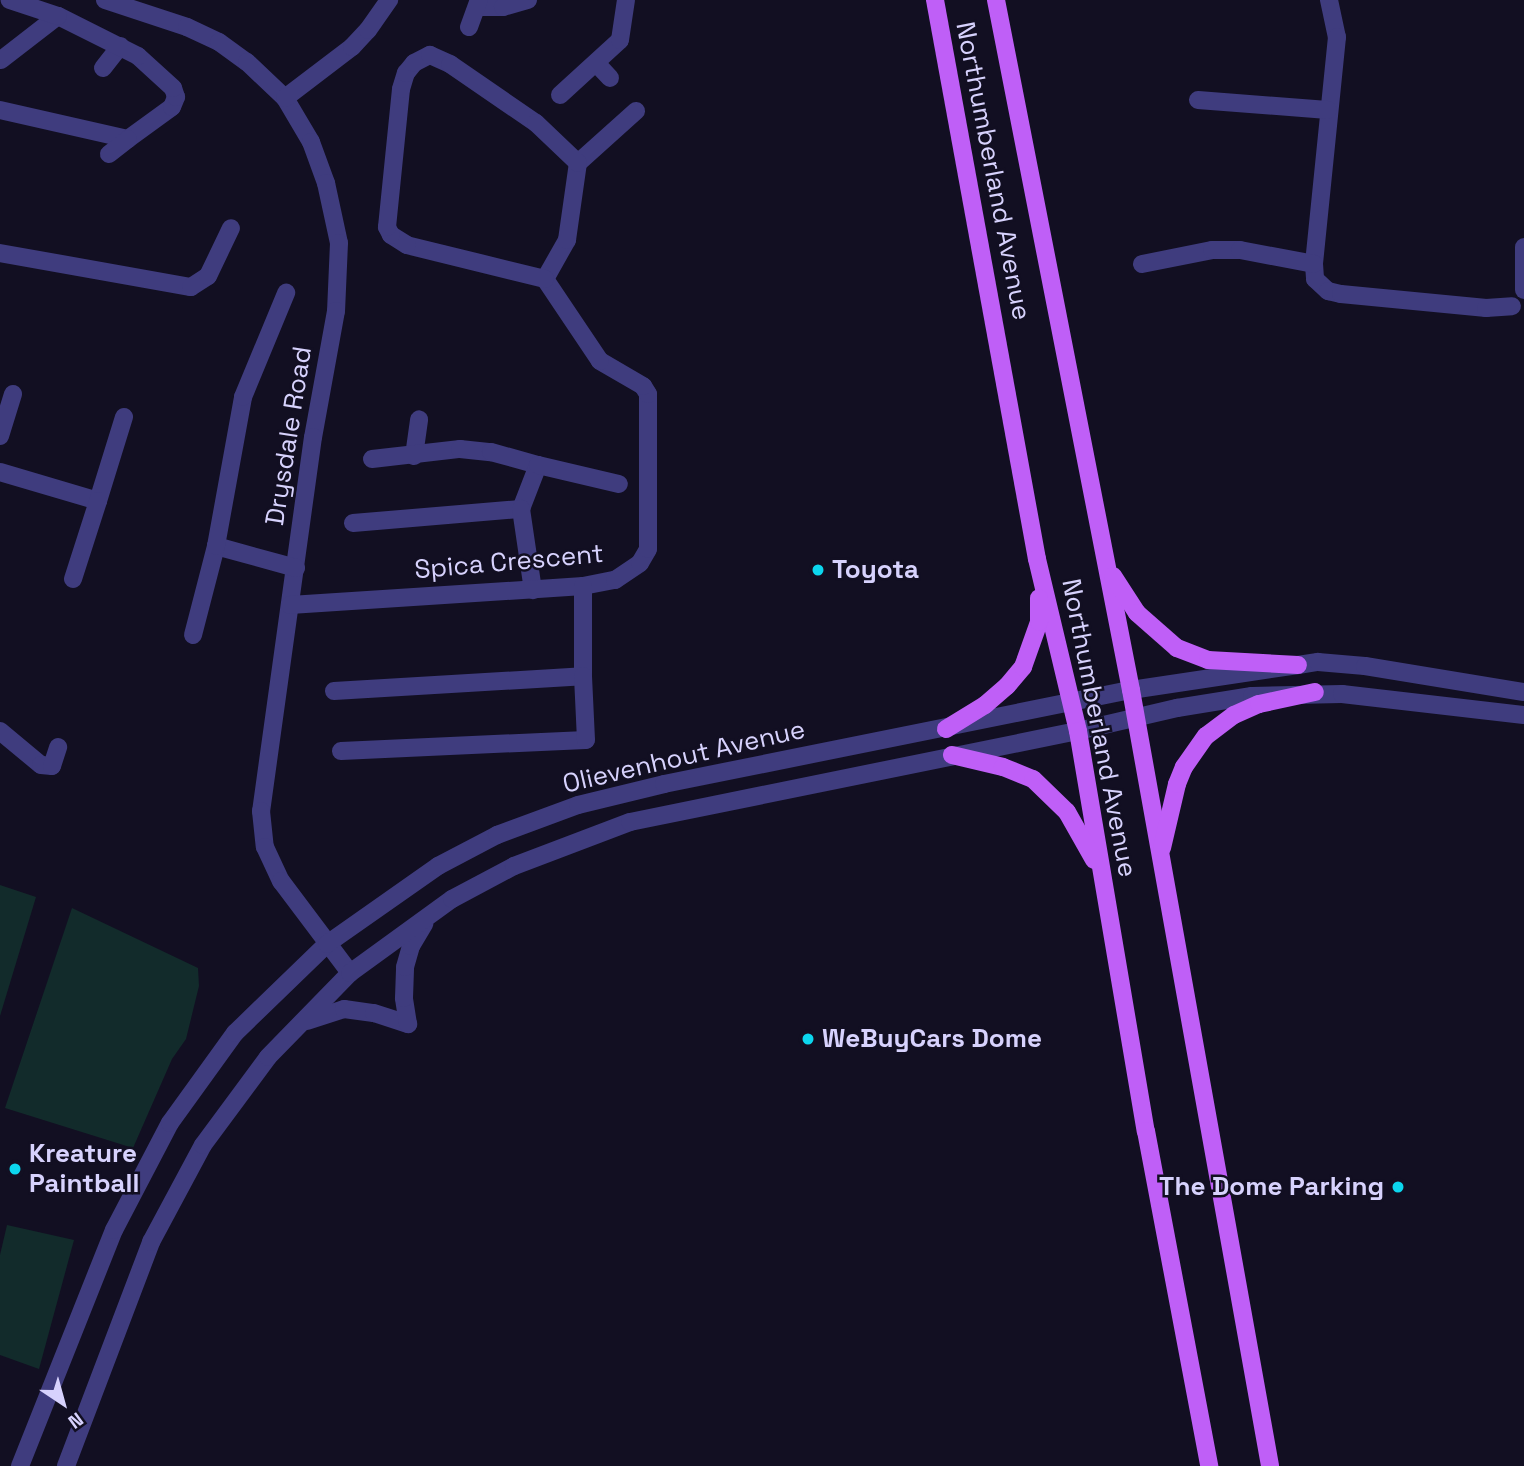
<!DOCTYPE html>
<style>
body{margin:0}
#map{position:relative;width:1524px;height:1466px;overflow:hidden;background:#120f22;font-family:"Space Grotesk",sans-serif}
div>[style]{position:absolute}
.green>*{inset:0;background:#122b2b}
.minor>*{height:18px;margin:-9px;padding:0 9px;transform-origin:9px;border-radius:9px;background:#3f3c7e}
.major>*{height:18px;margin:-9px;padding:0 9px;transform-origin:9px;border-radius:9px;background:#bf5ff7}
.dots>*{width:19px;height:19px;translate:-50% -50%;box-sizing:border-box;border:4px solid #120f22;border-radius:50%}
span{translate:-50% -50%;white-space:nowrap;text-align:center;line-height:1.15;-webkit-text-stroke:5px #120f22;paint-order:stroke}
.street-label{font-size:26px;color:#d7d2fd}
.poi-label{font-size:26px;color:#d7d2fd;font-weight:700}
.left{translate:0 -50%;text-align:left}
.right{translate:-100% -50%;text-align:right}
.north{position:absolute;left:28px;top:1368px;width:70px;height:70px;-webkit-text-stroke:5px #120f22;paint-order:stroke;rotate:144deg;font-size:19px;font-weight:700;line-height:28px;text-align:center;color:#d7d2fd}
.north::after{content:'';display:block;margin:auto;width:24px;height:32px;background:#d7d2fd;clip-path:polygon(50% 0,100% 100%,50% 72%,0 100%)}
</style>
<div id="map">
<div class="green">
<div style="clip-path:polygon(0 885px,36px 897px,0 1016px)"></div>
<div style="clip-path:polygon(72px 908px,198px 968px,199px 986px,186px 1039px,172px 1059px,133px 1148px,5px 1108px)"></div>
<div style="clip-path:polygon(7px 1225px,74px 1240px,39px 1369px,0 1355px,0 1255px)"></div>
</div>
<div class="minor">
<div style="left:105px;top:0;width:86px;rotate:18.2deg"></div>
<div style="left:187px;top:27px;width:35px;rotate:25deg"></div>
<div style="left:219px;top:42px;width:34px;rotate:36deg"></div>
<div style="left:247px;top:62px;width:52px;rotate:43.5deg"></div>
<div style="left:285px;top:98px;width:51px;rotate:59.4deg"></div>
<div style="left:311px;top:142px;width:44px;rotate:69.9deg"></div>
<div style="left:326px;top:183px;width:61px;rotate:77.8deg"></div>
<div style="left:339px;top:243px;width:68px;rotate:92.5deg"></div>
<div style="left:336px;top:311px;width:128px;rotate:100.3deg"></div>
<div style="left:313px;top:437px;width:378px;rotate:97.9deg"></div>
<div style="left:261px;top:811px;width:36px;rotate:84deg"></div>
<div style="left:265px;top:847px;width:38px;rotate:65deg"></div>
<div style="left:281px;top:881px;width:115px;rotate:53.1deg"></div>
<div style="left:1329px;top:0;width:38px;rotate:78deg"></div>
<div style="left:1337px;top:37px;width:228px;rotate:95.8deg"></div>
<div style="left:1314px;top:264px;width:15px;rotate:86deg"></div>
<div style="left:1315px;top:279px;width:18px;rotate:43deg"></div>
<div style="left:1328px;top:291px;width:13px;rotate:13deg"></div>
<div style="left:1341px;top:294px;width:146px;rotate:5.5deg"></div>
<div style="left:1486px;top:308px;width:26px;rotate:-4deg"></div>
<div style="left:478px;top:7px;width:25px"></div>
<div style="left:503px;top:7px;width:26px;rotate:-16deg"></div>
<div style="left:469px;top:27px;width:29px;rotate:-70deg"></div>
<div style="left:1px;top:60px;width:72px;rotate:-37.7deg"></div>
<div style="left:597px;top:64px;width:19px;rotate:47deg"></div>
<div style="left:103px;top:68px;width:28px;rotate:-52deg"></div>
<div style="left:560px;top:95px;width:81px;rotate:-42.5deg"></div>
<div style="left:620px;top:40px;width:40px;rotate:-81.5deg"></div>
<div style="left:285px;top:98px;width:84px;rotate:-37.3deg"></div>
<div style="left:352px;top:47px;width:23px;rotate:-47deg"></div>
<div style="left:368px;top:30px;width:37px;rotate:-55deg"></div>
<div style="left:1198px;top:100px;width:130px;rotate:4.4deg"></div>
<div style="left:0;top:110px;width:131px;rotate:12.8deg"></div>
<div style="left:128px;top:139px;width:54px;rotate:-36deg"></div>
<div style="left:172px;top:107px;width:11px;rotate:-68deg"></div>
<div style="left:176px;top:97px;width:9px;rotate:-108deg"></div>
<div style="left:173px;top:88px;width:47px;rotate:-137.6deg"></div>
<div style="left:138px;top:56px;width:89px;rotate:-153.4deg"></div>
<div style="left:58px;top:16px;width:51px;rotate:-161.6deg"></div>
<div style="left:109px;top:154px;width:24px;rotate:-38deg"></div>
<div style="left:578px;top:163px;width:78px;rotate:-41.9deg"></div>
<div style="left:0;top:253px;width:194px;rotate:10.1deg"></div>
<div style="left:191px;top:287px;width:20px;rotate:-33deg"></div>
<div style="left:208px;top:276px;width:53px;rotate:-64.4deg"></div>
<div style="left:1142px;top:264px;width:71px;rotate:-11.3deg"></div>
<div style="left:1212px;top:250px;width:28px"></div>
<div style="left:1240px;top:250px;width:75px;rotate:10.7deg"></div>
<div style="left:545px;top:279px;width:45px;rotate:-60.6deg"></div>
<div style="left:567px;top:240px;width:78px;rotate:-81.9deg"></div>
<div style="left:1524px;top:290px;width:43px;rotate:-90deg"></div>
<div style="left:0;top:436px;width:44px;rotate:-72.8deg"></div>
<div style="left:414px;top:456px;width:37px;rotate:-82deg"></div>
<div style="left:372px;top:459px;width:89px;rotate:-6.5deg"></div>
<div style="left:460px;top:449px;width:31px;rotate:6deg"></div>
<div style="left:491px;top:452px;width:49px;rotate:15.5deg"></div>
<div style="left:0;top:472px;width:102px;rotate:16.5deg"></div>
<div style="left:98px;top:501px;width:88px;rotate:-72.8deg"></div>
<div style="left:521px;top:509px;width:47px;rotate:-68.9deg"></div>
<div style="left:538px;top:465px;width:83px;rotate:13.2deg"></div>
<div style="left:353px;top:523px;width:169px;rotate:-4.8deg"></div>
<div style="left:521px;top:509px;width:82px;rotate:81.6deg"></div>
<div style="left:216px;top:546px;width:83px;rotate:15.4deg"></div>
<div style="left:73px;top:579px;width:82px;rotate:-72.2deg"></div>
<div style="left:290px;top:605px;width:294px;rotate:-3.7deg"></div>
<div style="left:583px;top:586px;width:33px;rotate:-11deg"></div>
<div style="left:615px;top:580px;width:30px;rotate:-34deg"></div>
<div style="left:640px;top:563px;width:16px;rotate:-60deg"></div>
<div style="left:648px;top:549px;width:155px;rotate:-90deg"></div>
<div style="left:648px;top:394px;width:9px;rotate:-122deg"></div>
<div style="left:643px;top:386px;width:50px;rotate:-149.8deg"></div>
<div style="left:600px;top:361px;width:99px;rotate:-123.9deg"></div>
<div style="left:545px;top:279px;width:142px;rotate:-166.2deg"></div>
<div style="left:407px;top:245px;width:19px;rotate:-148deg"></div>
<div style="left:391px;top:235px;width:9px;rotate:-117deg"></div>
<div style="left:387px;top:227px;width:139px;rotate:-84.2deg"></div>
<div style="left:401px;top:89px;width:17px;rotate:-73deg"></div>
<div style="left:406px;top:73px;width:13px;rotate:-51deg"></div>
<div style="left:414px;top:63px;width:18px;rotate:-27deg"></div>
<div style="left:430px;top:55px;width:22px;rotate:24deg"></div>
<div style="left:450px;top:64px;width:104px;rotate:34.5deg"></div>
<div style="left:536px;top:123px;width:58px;rotate:43.6deg"></div>
<div style="left:193px;top:635px;width:92px;rotate:-75.5deg"></div>
<div style="left:216px;top:546px;width:151px;rotate:-79.7deg"></div>
<div style="left:243px;top:397px;width:113px;rotate:-67.5deg"></div>
<div style="left:334px;top:691px;width:249px;rotate:-3.4deg"></div>
<div style="left:583px;top:676px;width:90px;rotate:-90deg"></div>
<div style="left:0;top:731px;width:53px;rotate:39.7deg"></div>
<div style="left:41px;top:765px;width:11px;rotate:5deg"></div>
<div style="left:52px;top:766px;width:20px;rotate:-72deg"></div>
<div style="left:341px;top:751px;width:245px;rotate:-2.6deg"></div>
<div style="left:586px;top:740px;width:64px;rotate:-92.7deg"></div>
<div style="left:307px;top:1021px;width:39px;rotate:-18deg"></div>
<div style="left:344px;top:1009px;width:30px;rotate:8deg"></div>
<div style="left:374px;top:1013px;width:36px;rotate:18deg"></div>
<div style="left:408px;top:1024px;width:26px;rotate:-99deg"></div>
<div style="left:404px;top:998px;width:31px;rotate:-88deg"></div>
<div style="left:405px;top:967px;width:22px;rotate:-74deg"></div>
<div style="left:411px;top:946px;width:26px;rotate:-59deg"></div>
<div style="left:20px;top:1466px;width:254px;rotate:-68.3deg"></div>
<div style="left:114px;top:1230px;width:121px;rotate:-62.4deg"></div>
<div style="left:170px;top:1123px;width:111px;rotate:-54.2deg"></div>
<div style="left:235px;top:1033px;width:128px;rotate:-44.1deg"></div>
<div style="left:327px;top:944px;width:136px;rotate:-35.1deg"></div>
<div style="left:438px;top:866px;width:67px;rotate:-27.7deg"></div>
<div style="left:497px;top:835px;width:86px;rotate:-20.3deg"></div>
<div style="left:578px;top:805px;width:89px;rotate:-13.7deg"></div>
<div style="left:664px;top:784px;width:476px;rotate:-11.4deg"></div>
<div style="left:1131px;top:690px;width:169px;rotate:-8.5deg"></div>
<div style="left:1298px;top:665px;width:20px;rotate:-9deg"></div>
<div style="left:1318px;top:662px;width:47px;rotate:4.9deg"></div>
<div style="left:1365px;top:666px;width:161px;rotate:9.3deg"></div>
<div style="left:66px;top:1466px;width:240px;rotate:-69.2deg"></div>
<div style="left:151px;top:1242px;width:110px;rotate:-61.8deg"></div>
<div style="left:203px;top:1145px;width:109px;rotate:-53.5deg"></div>
<div style="left:268px;top:1057px;width:117px;rotate:-45.7deg"></div>
<div style="left:350px;top:973px;width:126px;rotate:-36deg"></div>
<div style="left:452px;top:899px;width:70px;rotate:-28deg"></div>
<div style="left:514px;top:866px;width:124px;rotate:-20.8deg"></div>
<div style="left:630px;top:822px;width:457px;rotate:-11.5deg"></div>
<div style="left:1078px;top:731px;width:102px;rotate:-13.1deg"></div>
<div style="left:1177px;top:708px;width:76px;rotate:-9.1deg"></div>
<div style="left:1252px;top:696px;width:90px;rotate:-1.3deg"></div>
<div style="left:1342px;top:694px;width:183px;rotate:6.6deg"></div>
</div>
<div class="major">
<div style="left:935px;top:0;width:568px;rotate:79.66deg"></div>
<div style="left:1037px;top:559px;width:177px;rotate:76.6deg"></div>
<div style="left:1078px;top:731px;width:406px;rotate:80.4deg"></div>
<div style="left:1146px;top:1131px;width:341px;rotate:79.3deg"></div>
<div style="left:996px;top:0;width:703px;rotate:78.93deg"></div>
<div style="left:1131px;top:690px;width:788px;rotate:79.84deg"></div>
<div style="left:1113px;top:576px;width:44px;rotate:57deg"></div>
<div style="left:1137px;top:613px;width:53px;rotate:41.2deg"></div>
<div style="left:1177px;top:648px;width:33px;rotate:21deg"></div>
<div style="left:1208px;top:660px;width:90px;rotate:3.2deg"></div>
<div style="left:946px;top:729px;width:46px;rotate:-31.6deg"></div>
<div style="left:985px;top:705px;width:29px;rotate:-41deg"></div>
<div style="left:1007px;top:686px;width:25px;rotate:-50deg"></div>
<div style="left:1023px;top:667px;width:48px;rotate:-70.4deg"></div>
<div style="left:1039px;top:622px;width:24px;rotate:-90deg"></div>
<div style="left:952px;top:755px;width:52px;rotate:13.2deg"></div>
<div style="left:1003px;top:767px;width:32px;rotate:22deg"></div>
<div style="left:1033px;top:779px;width:47px;rotate:44.1deg"></div>
<div style="left:1067px;top:812px;width:55px;rotate:60.6deg"></div>
<div style="left:1162px;top:848px;width:66px;rotate:-76.8deg"></div>
<div style="left:1177px;top:784px;width:18px;rotate:-68deg"></div>
<div style="left:1184px;top:767px;width:38px;rotate:-55deg"></div>
<div style="left:1206px;top:736px;width:35px;rotate:-37deg"></div>
<div style="left:1234px;top:715px;width:27px;rotate:-24deg"></div>
<div style="left:1259px;top:704px;width:57px;rotate:-12.1deg"></div>
</div>
<div class="dots">
<div style="left:818px;top:570px;background:#0cd6ee"></div>
<div style="left:808px;top:1039px;background:#0cd6ee"></div>
<div style="left:15px;top:1169px;background:#0cd6ee"></div>
<div style="left:1398px;top:1187px;background:#0cd6ee"></div>
</div>
<div class="street-label">
<span style="left:993px;top:171px;rotate:79deg">Northumberland Avenue</span>
<span style="left:289px;top:436px;rotate:-81deg">Drysdale Road</span>
<span style="left:509px;top:562px;rotate:-5deg">Spica Crescent</span>
<span style="left:1099px;top:728px;rotate:79deg">Northumberland Avenue</span>
<span style="left:684px;top:757px;rotate:-13deg">Olievenhout Avenue</span>
</div>
<div class="poi-label">
<span class="left" style="left:832px;top:570px">Toyota</span>
<span class="left" style="left:822px;top:1039px">WeBuyCars Dome</span>
<span class="left" style="left:29px;top:1169px">Kreature<br>Paintball</span>
<span class="right" style="left:1384px;top:1187px">The Dome Parking</span>
</div>
<div class="north">N</div>
</div>
